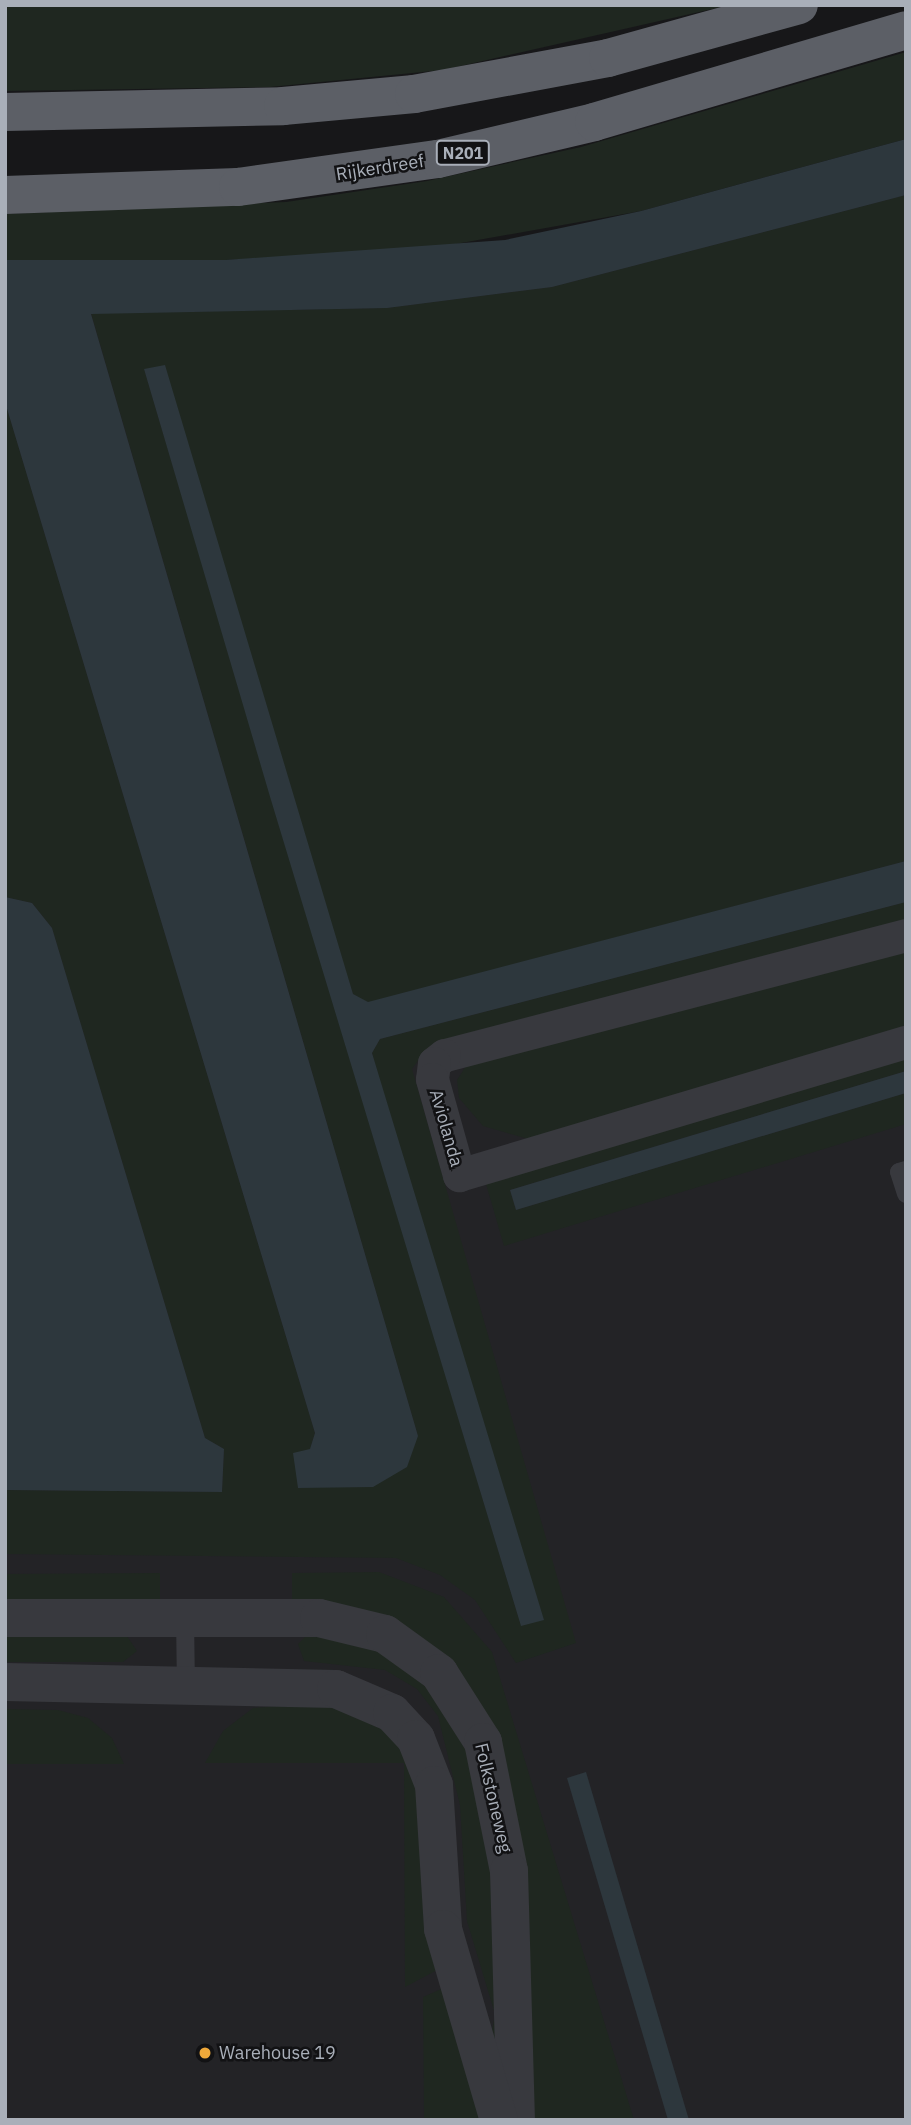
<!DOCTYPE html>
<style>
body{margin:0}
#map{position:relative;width:911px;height:2125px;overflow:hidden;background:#171719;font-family:"IBM Plex Sans",sans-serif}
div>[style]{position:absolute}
.built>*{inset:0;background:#232326}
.green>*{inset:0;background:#1f2720}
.water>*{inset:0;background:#2d373d}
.service>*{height:18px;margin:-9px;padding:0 9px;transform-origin:9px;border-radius:9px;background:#38393e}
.minor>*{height:33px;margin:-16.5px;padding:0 16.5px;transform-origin:16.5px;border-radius:16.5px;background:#38393e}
.tertiary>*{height:38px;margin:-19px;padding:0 19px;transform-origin:19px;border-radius:19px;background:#38393e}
.trunk>*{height:38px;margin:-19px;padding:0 19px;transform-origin:19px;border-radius:19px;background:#5c5f66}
.dots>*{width:19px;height:19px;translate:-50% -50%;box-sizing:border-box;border:4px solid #121214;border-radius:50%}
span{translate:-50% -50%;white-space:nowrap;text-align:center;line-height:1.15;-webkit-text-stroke:5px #121214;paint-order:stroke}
.shield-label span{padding:2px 5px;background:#121214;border:2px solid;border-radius:5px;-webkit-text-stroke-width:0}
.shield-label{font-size:16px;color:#a9afb9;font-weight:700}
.street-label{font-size:18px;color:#a9afb9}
.poi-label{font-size:18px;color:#a9afb9}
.left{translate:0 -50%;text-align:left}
.frame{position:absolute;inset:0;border:7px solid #a9afb9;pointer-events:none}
</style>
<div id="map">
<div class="built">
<div style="clip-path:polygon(906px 195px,906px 2120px,5px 2120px,5px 315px,323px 311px)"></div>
</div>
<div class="green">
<div style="clip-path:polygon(5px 5px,730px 5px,443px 70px,270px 87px,5px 91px)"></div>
<div style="clip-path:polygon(906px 52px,906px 139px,641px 211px,422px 250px,225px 260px,5px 260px,5px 214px,286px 202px,427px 181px,581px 147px)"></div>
<div style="clip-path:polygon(906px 195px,906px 861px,368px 1003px,353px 994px,144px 369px,521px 1626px,372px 1053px,380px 1039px,906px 902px,906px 925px,422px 1055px,412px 1069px,576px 1643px,516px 1663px,475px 1600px,440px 1575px,396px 1558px,5px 1554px,5px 1490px,222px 1492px,224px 1449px,205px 1438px,52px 928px,32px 903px,5px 897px,5px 402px,315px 1433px,310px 1449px,418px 1436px,91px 313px,387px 308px,552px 287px)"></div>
<div style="clip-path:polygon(906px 945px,906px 1032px,532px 1140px,483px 1126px,459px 1098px,457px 1080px,466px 1066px)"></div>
<div style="clip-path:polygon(906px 1052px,906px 1071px,510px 1190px,516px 1210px,906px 1093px,906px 1124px,504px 1246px,484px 1177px)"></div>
<div style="clip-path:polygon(379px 1572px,444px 1597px,492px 1652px,634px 2120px,531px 2120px,505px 1793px,373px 1612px,292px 1600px,292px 1573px)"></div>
<div style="clip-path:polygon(160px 1573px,160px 1600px,5px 1601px,5px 1574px)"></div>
<div style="clip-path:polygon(5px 1635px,127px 1636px,137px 1651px,123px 1662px,5px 1662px)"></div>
<div style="clip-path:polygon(307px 1635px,368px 1644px,448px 1702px,489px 1813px,504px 2071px,488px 2054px,495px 2014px,467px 1921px,460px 1805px,438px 1716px,417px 1689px,385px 1670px,304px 1661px,298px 1644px)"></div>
<div style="clip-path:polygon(333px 1701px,385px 1728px,413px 1768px,441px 1968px,405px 1987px,404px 1763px,205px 1763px,223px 1731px,253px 1708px)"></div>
<div style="clip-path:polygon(5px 1709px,58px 1710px,88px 1718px,112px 1738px,124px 1764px,5px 1764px)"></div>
<div style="clip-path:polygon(446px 1987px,487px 2120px,424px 2120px,423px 1997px)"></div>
</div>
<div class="water">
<div style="clip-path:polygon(906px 139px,906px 195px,552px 287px,387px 308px,91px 314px,418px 1436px,407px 1467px,373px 1487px,298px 1488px,293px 1453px,310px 1449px,315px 1433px,5px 402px,5px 260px,225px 260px,505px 240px,641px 211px)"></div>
<div style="clip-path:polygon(165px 365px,353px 994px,368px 1002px,906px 861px,906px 902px,380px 1039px,372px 1053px,544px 1620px,521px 1626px,271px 800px,144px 369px)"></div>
<div style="clip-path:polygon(5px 897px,32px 903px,52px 928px,205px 1438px,224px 1449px,222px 1492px,5px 1490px)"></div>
<div style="clip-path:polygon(906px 1071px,906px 1093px,516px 1210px,510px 1190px)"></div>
<div style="clip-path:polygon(586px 1772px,689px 2120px,668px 2120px,567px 1778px)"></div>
</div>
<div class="service">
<div style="left:906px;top:1170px;width:7px;rotate:164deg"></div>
<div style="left:899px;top:1172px;width:23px;rotate:72deg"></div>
<div style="left:185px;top:1617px;width:70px;rotate:89.2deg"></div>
</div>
<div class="minor">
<div style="left:906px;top:935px;width:477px;rotate:165.4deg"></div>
<div style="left:444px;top:1055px;width:13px;rotate:141deg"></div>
<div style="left:434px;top:1063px;width:16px;rotate:97deg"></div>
<div style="left:432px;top:1079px;width:100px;rotate:74.3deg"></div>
<div style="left:459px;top:1175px;width:466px;rotate:-16.6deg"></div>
</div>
<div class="tertiary">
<div style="left:5px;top:1618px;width:314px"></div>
<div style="left:319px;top:1618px;width:68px;rotate:13.6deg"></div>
<div style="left:385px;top:1634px;width:67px;rotate:35.8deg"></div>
<div style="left:439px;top:1673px;width:82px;rotate:57.5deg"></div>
<div style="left:483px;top:1742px;width:132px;rotate:78.6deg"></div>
<div style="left:509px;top:1871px;width:249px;rotate:88.4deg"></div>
<div style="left:5px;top:1682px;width:331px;rotate:1.2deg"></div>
<div style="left:336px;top:1689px;width:61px;rotate:23.2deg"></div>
<div style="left:392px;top:1713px;width:35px;rotate:47deg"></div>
<div style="left:416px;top:1739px;width:49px;rotate:68.6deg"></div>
<div style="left:434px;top:1785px;width:144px;rotate:86.4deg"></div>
<div style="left:443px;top:1929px;width:199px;rotate:73.7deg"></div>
</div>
<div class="trunk">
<div style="left:5px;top:112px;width:278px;rotate:-1.2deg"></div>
<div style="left:283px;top:106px;width:132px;rotate:-5.2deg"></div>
<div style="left:414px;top:94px;width:197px;rotate:-10.5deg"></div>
<div style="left:608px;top:58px;width:198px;rotate:-15.5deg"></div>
<div style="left:5px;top:195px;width:233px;rotate:-2deg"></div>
<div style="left:238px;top:187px;width:202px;rotate:-8deg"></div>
<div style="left:438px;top:159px;width:160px;rotate:-13.3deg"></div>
<div style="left:594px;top:122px;width:325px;rotate:-16.4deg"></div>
</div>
<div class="dots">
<div style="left:205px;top:2053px;background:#eea83a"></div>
</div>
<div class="shield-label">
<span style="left:463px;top:153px">N201</span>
</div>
<div class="street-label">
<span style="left:380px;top:168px;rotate:-9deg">Rijkerdreef</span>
<span style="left:446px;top:1128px;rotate:74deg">Aviolanda</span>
<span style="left:493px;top:1798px;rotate:77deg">Folkstoneweg</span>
</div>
<div class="poi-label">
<span class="left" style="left:219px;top:2053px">Warehouse 19</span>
</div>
<div class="frame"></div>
</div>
